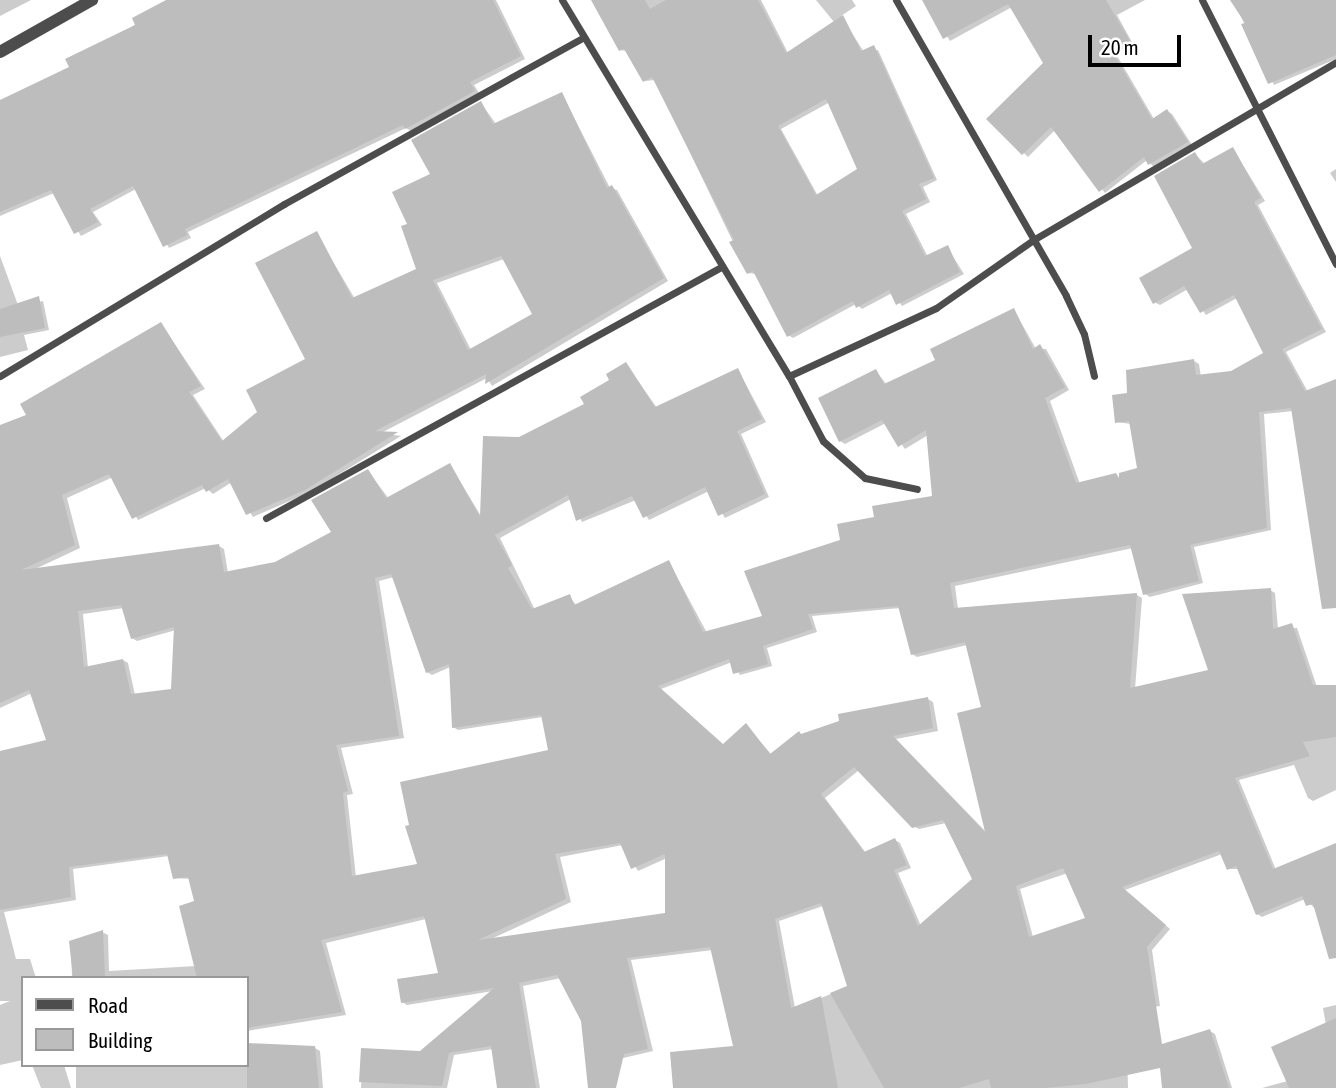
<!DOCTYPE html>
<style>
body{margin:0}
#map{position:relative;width:1336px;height:1088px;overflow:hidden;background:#fff;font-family:"Asap Condensed",sans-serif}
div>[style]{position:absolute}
.shadow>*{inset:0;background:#0003}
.building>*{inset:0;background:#bdbdbd}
.minor>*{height:7px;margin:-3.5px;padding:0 3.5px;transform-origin:3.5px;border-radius:3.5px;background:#4d4d4d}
.tertiary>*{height:12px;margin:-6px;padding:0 6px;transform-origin:6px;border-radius:6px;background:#4d4d4d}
span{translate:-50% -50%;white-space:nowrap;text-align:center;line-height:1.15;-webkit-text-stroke:5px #fff;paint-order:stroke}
.legend{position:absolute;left:21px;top:976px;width:228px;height:91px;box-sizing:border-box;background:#fff;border:2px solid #999;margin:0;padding:9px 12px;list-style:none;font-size:21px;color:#000}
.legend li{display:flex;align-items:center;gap:14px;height:35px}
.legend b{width:35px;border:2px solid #999}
.scale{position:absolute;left:1088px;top:35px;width:93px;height:32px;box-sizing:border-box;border:4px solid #000;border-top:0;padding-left:9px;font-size:21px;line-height:24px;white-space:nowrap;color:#000;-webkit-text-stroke:5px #fff;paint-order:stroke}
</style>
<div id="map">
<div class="shadow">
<div style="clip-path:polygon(0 0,31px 0,0 16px)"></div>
<div style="clip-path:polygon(171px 0,496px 0,525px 59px,474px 85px,479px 93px,411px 131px,406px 128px,188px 232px,191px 238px,169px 248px,136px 189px,93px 212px,102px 225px,81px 236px,54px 193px,0 216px,0 102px,72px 68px)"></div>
<div style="clip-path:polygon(evenodd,593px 0,761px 0,788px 53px,834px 22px,816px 0,852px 0,856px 6px,841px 16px,864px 52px,878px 50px,937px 180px,923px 187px,930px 202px,906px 214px,928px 257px,947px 247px,964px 274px,902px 306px,892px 293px,862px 309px,856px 304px,793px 338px,788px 335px,756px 274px,748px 273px,655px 80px,645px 81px,627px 51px,620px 50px,593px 0,830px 102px,860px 170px,818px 196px,781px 129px,830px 102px)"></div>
<div style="clip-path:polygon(924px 0,1145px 0,1117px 15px,1133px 44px,1116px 54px,1154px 119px,1167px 111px,1172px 114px,1192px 145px,1154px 167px,1147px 160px,1105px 193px,1055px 130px,1028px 157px,989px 119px,1045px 63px,1012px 7px,950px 41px)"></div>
<div style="clip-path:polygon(1233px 0,1336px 0,1336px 59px,1274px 85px)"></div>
<div style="clip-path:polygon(evenodd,562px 94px,610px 188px,617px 190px,668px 281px,492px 386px,487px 378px,381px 433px,401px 436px,310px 492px,253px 517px,232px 482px,213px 494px,206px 488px,138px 520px,113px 477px,67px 498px,80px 548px,33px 570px,219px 546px,224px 549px,228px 573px,275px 563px,334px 533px,368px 471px,389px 499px,450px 465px,481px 516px,520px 439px,586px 405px,626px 364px,657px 408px,738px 370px,766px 422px,741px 434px,769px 497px,725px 518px,709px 491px,649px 520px,636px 500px,582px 522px,571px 499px,500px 538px,535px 610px,569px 596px,577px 606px,669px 562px,707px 633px,764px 617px,842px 541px,876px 518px,934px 498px,928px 435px,905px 449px,886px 423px,845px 444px,840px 441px,876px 371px,887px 385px,938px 361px,1014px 310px,1036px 349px,1046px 349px,1069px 390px,1050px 401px,1080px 484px,1121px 478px,1139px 470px,1131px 424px,1116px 422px,1129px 395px,1194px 361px,1199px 364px,1201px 377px,1231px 373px,1265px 353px,1237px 298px,1206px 315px,1188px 289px,1160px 305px,1154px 302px,1195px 249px,1195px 154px,1205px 164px,1233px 149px,1265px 201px,1258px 205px,1326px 332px,1286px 352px,1308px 392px,1336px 381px,1336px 592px,1293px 411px,1264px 414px,1271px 530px,1194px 547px,1203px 583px,1150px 597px,1145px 594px,1133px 548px,955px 586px,958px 609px,1137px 595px,1142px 598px,1135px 689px,1210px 671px,1270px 590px,1275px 593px,1278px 629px,1297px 628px,1317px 687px,1336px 687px,1336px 790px,1313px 801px,1308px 798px,1294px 765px,1239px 780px,1276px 870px,1336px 845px,1336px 929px,1305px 899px,1262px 917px,1257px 914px,1239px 869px,1228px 869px,1222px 854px,1125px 890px,1170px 929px,1152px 950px,1160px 1006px,1149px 1008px,1125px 954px,1128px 1088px,681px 1088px,735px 1047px,713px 950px,631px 960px,653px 1051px,615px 1060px,561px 978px,523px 986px,540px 1088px,499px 1088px,493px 1049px,454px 1055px,447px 1088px,361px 1088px,363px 1050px,421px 1053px,493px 991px,407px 1005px,402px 1002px,440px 974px,426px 919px,326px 943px,346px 1015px,247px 1031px,247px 978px,72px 978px,71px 942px,102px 932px,108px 935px,109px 971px,196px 966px,197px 902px,191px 879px,174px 878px,169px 856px,73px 869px,76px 900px,4px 912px,16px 959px,30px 959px,36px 978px,23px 978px,23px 1060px,0 1065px,0 1005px,10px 1001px,0 1001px,0 753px,48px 741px,32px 693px,0 708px,0 427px,28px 416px,161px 324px,205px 389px,193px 395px,224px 442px,259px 412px,307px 360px,316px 233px,355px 299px,418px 270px,409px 225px,432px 175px,481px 103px,496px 124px,562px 94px,504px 259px,535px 315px,471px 350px,437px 283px,504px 259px,562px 94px,394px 577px,427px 672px,432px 675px,450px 667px,453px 727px,458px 730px,543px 717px,550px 752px,419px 865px,356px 877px,347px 795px,353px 794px,341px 748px,404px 738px,379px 581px,394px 577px,562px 94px,124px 608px,132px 638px,137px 641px,176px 630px,173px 691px,135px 695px,128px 663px,123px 660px,88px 668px,83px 614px,124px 608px,562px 94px,900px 608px,912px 654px,917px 657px,967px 645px,983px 708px,988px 834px,896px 739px,938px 731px,933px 702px,928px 699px,803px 735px,772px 755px,746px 726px,724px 746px,661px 689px,732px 662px,740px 675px,772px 666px,767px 648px,817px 632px,812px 616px,900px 608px,562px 94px,859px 770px,913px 826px,919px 829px,946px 823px,974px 880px,921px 926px,898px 873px,911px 868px,900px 843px,895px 840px,866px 853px,825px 798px,859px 770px,562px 94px,623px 845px,638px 871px,667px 858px,666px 914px,491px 939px,571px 902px,560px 857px,623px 845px,562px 94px,1068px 873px,1088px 919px,1033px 937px,1020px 889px,1068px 873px,562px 94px,823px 906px,849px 987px,795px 1008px,779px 921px,823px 906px)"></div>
<div style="clip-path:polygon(1336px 169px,1336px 182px,1330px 173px)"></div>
<div style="clip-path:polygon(0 256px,18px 305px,43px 301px,49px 330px,24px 335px,28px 350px,0 357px)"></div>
<div style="clip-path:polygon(1336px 1005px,1336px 1088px,1262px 1088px,1288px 1081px,1326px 1025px,1323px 1008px)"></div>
<div style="clip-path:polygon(1210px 1031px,1215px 1034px,1232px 1088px,1173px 1088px)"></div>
<div style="clip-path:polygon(247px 1045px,315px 1048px,320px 1051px,323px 1088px,76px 1088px,76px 1065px,247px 1065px)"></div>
<div style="clip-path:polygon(32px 1065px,64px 1065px,71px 1088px,41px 1088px)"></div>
</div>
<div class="building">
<div style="clip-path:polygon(166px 0,493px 0,521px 56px,470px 82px,475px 91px,405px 129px,403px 125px,185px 229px,187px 235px,163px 247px,133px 186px,90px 209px,98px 222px,74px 234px,51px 190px,0 212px,0 100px,69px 67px,65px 59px,135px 25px,132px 18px)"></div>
<div style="clip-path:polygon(evenodd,591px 0,645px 0,650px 9px,666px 0,758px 0,786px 53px,843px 15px,861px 51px,874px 45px,934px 178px,919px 184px,926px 199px,902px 211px,925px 256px,948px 245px,960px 272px,896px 305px,889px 290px,856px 308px,853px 301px,787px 337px,753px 271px,747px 274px,729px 242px,734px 240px,652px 77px,643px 82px,624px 49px,619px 51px,591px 0,826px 99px,857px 169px,816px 195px,778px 126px,826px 99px)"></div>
<div style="clip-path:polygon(922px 0,1106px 0,1130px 41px,1112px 51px,1152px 119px,1167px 109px,1188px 142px,1148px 165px,1144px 157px,1099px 192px,1051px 127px,1022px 155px,986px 119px,1043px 63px,1008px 4px,943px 39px)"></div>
<div style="clip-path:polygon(1230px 0,1336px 0,1336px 55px,1268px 84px,1241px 24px,1245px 23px)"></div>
<div style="clip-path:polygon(evenodd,562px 92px,607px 188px,612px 185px,664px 278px,485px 384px,486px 374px,375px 431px,398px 432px,305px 490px,246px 515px,228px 479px,206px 492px,202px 485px,132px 519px,109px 474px,62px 495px,75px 545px,21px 570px,219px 544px,224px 572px,275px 562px,331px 532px,311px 500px,368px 469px,386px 498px,450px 463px,480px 517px,483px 436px,519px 437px,584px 404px,580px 397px,609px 380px,606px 374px,626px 362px,655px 407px,738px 368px,762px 419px,737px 431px,765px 494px,718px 516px,705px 487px,643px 518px,632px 496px,576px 521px,568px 495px,495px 535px,512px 565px,508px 568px,532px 609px,570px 594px,574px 605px,669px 560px,703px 632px,762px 616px,744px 571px,840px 540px,837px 524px,874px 517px,872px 506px,932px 496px,926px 430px,898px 447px,882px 420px,839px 442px,818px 398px,876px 369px,884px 384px,935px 360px,930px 349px,1014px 308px,1033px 349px,1040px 344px,1065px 387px,1045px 398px,1076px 483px,1116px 473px,1119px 478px,1119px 473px,1137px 468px,1129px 421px,1115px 423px,1112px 395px,1127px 393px,1126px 370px,1194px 359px,1196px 375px,1231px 371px,1263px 353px,1234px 295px,1200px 313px,1184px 286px,1153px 304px,1139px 278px,1192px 248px,1154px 176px,1195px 152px,1202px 164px,1233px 147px,1261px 198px,1254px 202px,1322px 329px,1282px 349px,1305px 391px,1336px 379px,1336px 608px,1322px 609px,1291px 408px,1259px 412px,1267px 528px,1190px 545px,1199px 581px,1143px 595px,1130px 545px,950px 583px,954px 608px,1137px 593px,1130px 688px,1208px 670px,1182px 594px,1271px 588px,1273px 629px,1292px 623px,1313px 685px,1336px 685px,1336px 737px,1303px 742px,1310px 756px,1235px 778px,1273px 869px,1336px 843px,1336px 958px,1329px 959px,1313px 904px,1306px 906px,1302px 896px,1256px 915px,1236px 866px,1227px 870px,1219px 851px,1122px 887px,1166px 925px,1147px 947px,1162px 1044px,1210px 1029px,1229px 1088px,1162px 1088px,1160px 1068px,1086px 1084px,1045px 1088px,991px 1088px,989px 1079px,959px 1088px,884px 1088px,830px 993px,847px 986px,821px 903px,775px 919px,791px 1008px,821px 996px,838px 1088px,673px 1088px,670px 1052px,733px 1046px,710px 947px,627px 958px,648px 1049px,624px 1054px,616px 1088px,588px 1088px,581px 1021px,557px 975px,519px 983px,536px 1088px,497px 1088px,491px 1046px,449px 1053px,442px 1086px,359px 1082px,361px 1048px,420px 1051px,494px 988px,401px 1003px,397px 979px,438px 973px,424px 916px,321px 940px,342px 1012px,247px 1028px,247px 978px,197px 978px,179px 906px,194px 901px,188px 877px,173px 879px,167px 854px,69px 867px,71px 897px,0 910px,0 751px,46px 740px,29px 690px,0 703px,0 425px,26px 415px,20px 404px,161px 322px,201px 386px,189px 392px,222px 441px,257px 412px,246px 390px,305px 359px,255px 263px,317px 231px,352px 298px,416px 269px,401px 226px,407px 224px,392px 192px,430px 174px,411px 140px,481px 101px,493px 124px,562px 92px,501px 256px,532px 314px,468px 350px,433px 280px,501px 256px,562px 92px,391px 574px,426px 673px,449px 664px,452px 728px,541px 715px,548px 750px,400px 782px,409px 825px,405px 826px,417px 864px,352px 876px,343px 793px,348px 791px,336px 745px,399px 736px,375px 578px,391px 574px,562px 92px,121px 605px,131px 639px,174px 627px,171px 689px,131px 694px,123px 659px,84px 667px,78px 611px,121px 605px,562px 92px,898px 606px,911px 655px,965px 642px,981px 707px,957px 713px,985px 832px,893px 736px,933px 728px,928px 697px,838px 714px,839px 721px,801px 734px,799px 731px,770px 754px,746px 723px,723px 744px,658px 686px,729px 659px,733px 674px,768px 664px,763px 646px,813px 629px,808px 614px,898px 606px,562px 92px,854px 767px,912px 828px,943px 820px,972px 879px,918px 926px,894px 870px,907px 865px,895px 838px,864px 852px,821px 794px,854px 767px,562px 92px,620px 843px,631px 869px,665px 854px,665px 913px,478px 940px,566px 899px,555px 854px,620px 843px,562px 92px,1063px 868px,1085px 918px,1029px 937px,1016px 886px,1063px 868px)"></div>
<div style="clip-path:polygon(39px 296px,45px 328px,0 337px,0 309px)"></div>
<div style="clip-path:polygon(103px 930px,105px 978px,73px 978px,69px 941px)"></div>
<div style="clip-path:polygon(1336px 1018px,1336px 1088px,1289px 1088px,1271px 1047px)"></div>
<div style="clip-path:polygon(247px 1043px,315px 1046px,319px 1088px,247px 1088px)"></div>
</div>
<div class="minor">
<div style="left:562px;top:0;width:439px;rotate:58.9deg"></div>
<div style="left:789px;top:376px;width:73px;rotate:62.4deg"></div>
<div style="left:823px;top:441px;width:56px;rotate:41.4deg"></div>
<div style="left:865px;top:478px;width:53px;rotate:11.9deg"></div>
<div style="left:896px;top:0;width:341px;rotate:60.1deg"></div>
<div style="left:1066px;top:296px;width:42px;rotate:64.7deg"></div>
<div style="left:1084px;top:334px;width:43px;rotate:76.6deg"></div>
<div style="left:1202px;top:0;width:296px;rotate:63.1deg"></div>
<div style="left:0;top:376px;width:332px;rotate:-31.2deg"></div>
<div style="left:284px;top:204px;width:343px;rotate:-29.1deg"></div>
<div style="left:789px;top:376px;width:162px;rotate:-24.8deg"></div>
<div style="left:936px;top:308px;width:118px;rotate:-35deg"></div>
<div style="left:1033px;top:240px;width:351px;rotate:-30.4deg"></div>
<div style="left:266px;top:518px;width:520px;rotate:-28.88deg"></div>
</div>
<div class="tertiary">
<div style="left:0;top:52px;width:106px;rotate:-29.5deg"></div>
</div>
<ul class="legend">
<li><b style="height:9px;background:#4d4d4d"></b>Road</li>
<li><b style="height:19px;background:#bdbdbd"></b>Building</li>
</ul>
<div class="scale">20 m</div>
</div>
